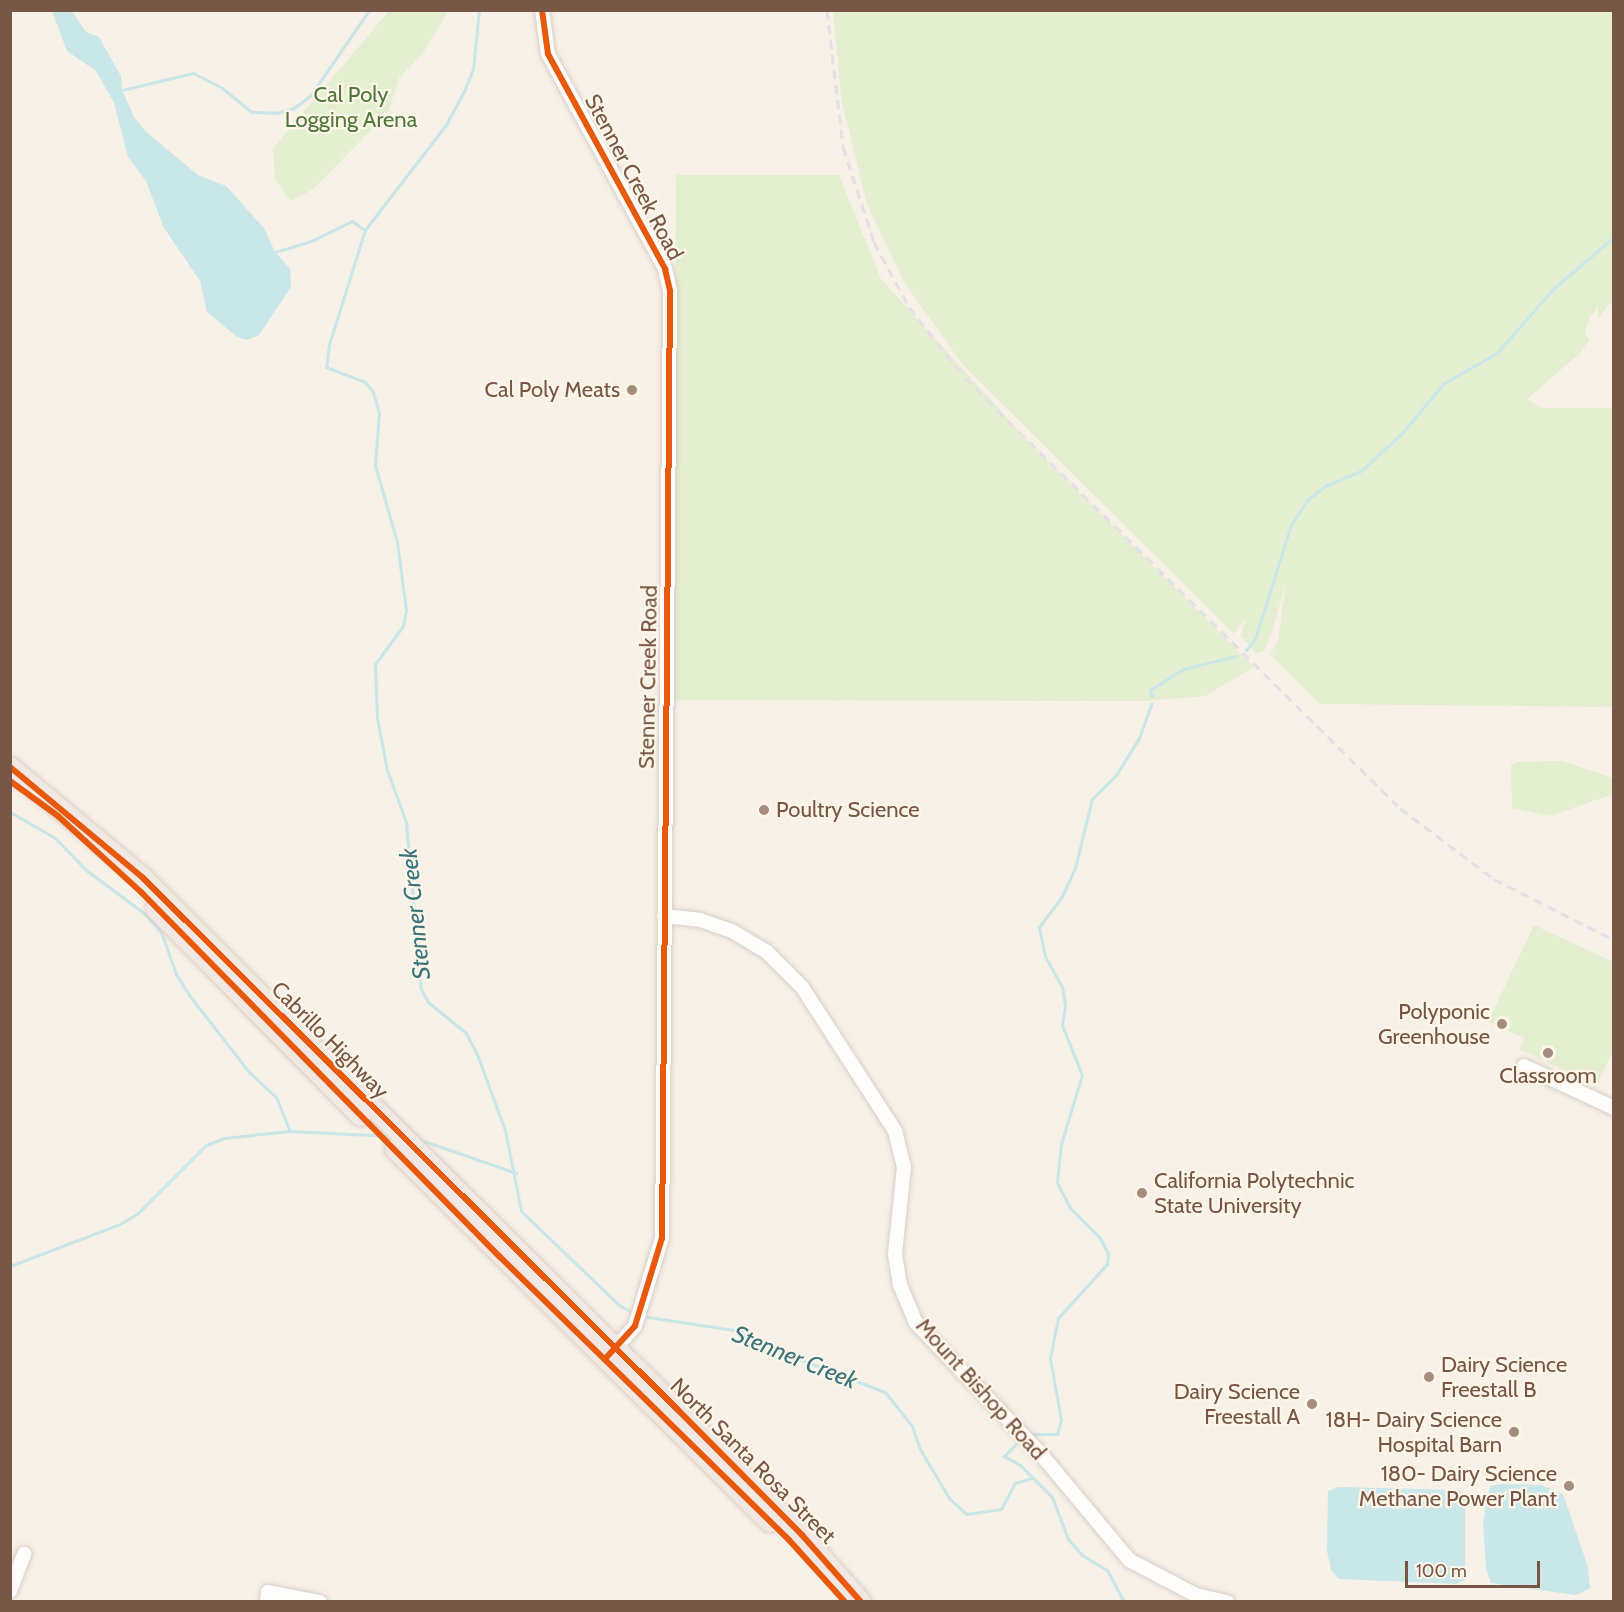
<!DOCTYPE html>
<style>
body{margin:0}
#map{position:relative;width:1624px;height:1612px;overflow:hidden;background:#f8f1e8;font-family:Cabin,sans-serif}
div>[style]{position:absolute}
.green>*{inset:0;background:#e4eed1}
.water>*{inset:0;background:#c9e7e8}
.stream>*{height:3px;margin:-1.5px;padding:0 1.5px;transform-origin:1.5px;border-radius:1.5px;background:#c9e7e8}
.roads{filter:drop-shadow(0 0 2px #d9cec6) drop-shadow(0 0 2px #d9cec6)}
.minor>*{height:14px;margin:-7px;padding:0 7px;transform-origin:7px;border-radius:7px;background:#fefdfc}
.highway>*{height:20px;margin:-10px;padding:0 10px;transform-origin:10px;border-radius:10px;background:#f1e7e3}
.rail>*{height:3px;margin-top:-1.5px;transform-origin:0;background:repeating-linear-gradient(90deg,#e4e1e5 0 9px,transparent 0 15px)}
.cycleway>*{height:6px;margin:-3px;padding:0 3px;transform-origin:3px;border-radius:3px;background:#e8590c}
.dots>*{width:16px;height:16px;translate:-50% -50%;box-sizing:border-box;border:3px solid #fff6e9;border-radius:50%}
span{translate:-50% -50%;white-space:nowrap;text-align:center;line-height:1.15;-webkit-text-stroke:4.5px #fff6e9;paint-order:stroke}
.park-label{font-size:22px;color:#4f773c}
.street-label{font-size:22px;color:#775647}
.poi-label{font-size:22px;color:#775647}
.right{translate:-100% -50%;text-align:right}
.left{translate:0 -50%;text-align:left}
.water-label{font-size:24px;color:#3a757d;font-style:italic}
.frame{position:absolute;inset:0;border:12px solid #775647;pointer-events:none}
.scale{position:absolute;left:1405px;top:1561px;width:135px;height:27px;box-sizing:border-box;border:3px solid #775647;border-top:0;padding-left:8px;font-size:18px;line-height:21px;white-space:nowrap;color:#775647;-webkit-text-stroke:4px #fff6e9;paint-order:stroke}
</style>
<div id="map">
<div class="green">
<div style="clip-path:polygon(389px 11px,448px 11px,423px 53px,399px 78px,388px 113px,312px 190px,290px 201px,275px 179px,273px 148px)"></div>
<div style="clip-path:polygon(833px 11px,1613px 11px,1613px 300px,1598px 318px,1598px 306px,1589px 319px,1585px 333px,1589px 340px,1580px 353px,1527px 399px,1542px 408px,1613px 408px,1613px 707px,1320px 704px,1270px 654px,1278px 642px,1286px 582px,1271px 636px,1263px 652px,1256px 653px,1241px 636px,1245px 619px,1234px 634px,962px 364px,904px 282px,867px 204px,841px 98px)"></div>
<div style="clip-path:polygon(676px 175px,839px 175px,881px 279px,1027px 440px,1254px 667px,1205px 696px,1144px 701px,673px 700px)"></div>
<div style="clip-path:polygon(1562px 761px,1613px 778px,1613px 794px,1551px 816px,1512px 808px,1511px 765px,1518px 762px)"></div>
<div style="clip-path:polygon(1534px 925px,1613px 962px,1613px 1051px,1597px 1085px,1519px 1049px,1524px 1038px,1488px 1022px)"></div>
</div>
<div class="water">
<div style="clip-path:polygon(52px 11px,72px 11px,86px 32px,99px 37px,121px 76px,122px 90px,134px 117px,146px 132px,198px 175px,226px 186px,264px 228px,275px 252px,290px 269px,291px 287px,259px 335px,247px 340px,237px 337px,207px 312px,200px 281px,164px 228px,146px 181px,128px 157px,114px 103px,96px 71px,67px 51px)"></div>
<div style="clip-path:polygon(1501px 1484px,1541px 1485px,1563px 1494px,1588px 1567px,1590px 1588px,1576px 1595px,1491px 1583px,1486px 1569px,1483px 1524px,1488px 1492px,1491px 1486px)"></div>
<div style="clip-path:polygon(1339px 1487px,1459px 1490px,1465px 1496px,1465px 1580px,1457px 1584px,1339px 1579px,1331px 1570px,1327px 1551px,1328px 1491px)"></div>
</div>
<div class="stream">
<div style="left:479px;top:10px;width:59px;rotate:95.8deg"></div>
<div style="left:473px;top:69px;width:24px;rotate:112deg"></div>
<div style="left:464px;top:91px;width:40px;rotate:118deg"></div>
<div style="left:445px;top:126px;width:131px;rotate:127.6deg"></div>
<div style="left:365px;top:230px;width:120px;rotate:107.5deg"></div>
<div style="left:329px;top:344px;width:23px;rotate:97deg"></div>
<div style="left:326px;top:367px;width:42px;rotate:21deg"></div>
<div style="left:365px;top:382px;width:13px;rotate:51deg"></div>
<div style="left:373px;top:392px;width:22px;rotate:74deg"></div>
<div style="left:379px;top:413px;width:52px;rotate:94.4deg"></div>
<div style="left:375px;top:465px;width:80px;rotate:74.1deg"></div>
<div style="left:397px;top:542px;width:69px;rotate:82.5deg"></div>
<div style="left:406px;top:610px;width:16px;rotate:101deg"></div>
<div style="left:403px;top:626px;width:47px;rotate:126.4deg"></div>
<div style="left:375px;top:664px;width:54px;rotate:87.9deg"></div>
<div style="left:377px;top:718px;width:53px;rotate:79.1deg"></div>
<div style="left:387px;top:770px;width:55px;rotate:69.9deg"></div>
<div style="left:406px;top:822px;width:168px;rotate:84.9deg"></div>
<div style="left:421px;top:989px;width:15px;rotate:62deg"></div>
<div style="left:428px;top:1002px;width:49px;rotate:39.2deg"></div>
<div style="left:466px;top:1033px;width:27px;rotate:63deg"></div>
<div style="left:478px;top:1057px;width:78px;rotate:69.7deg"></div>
<div style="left:505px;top:1130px;width:83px;rotate:78.8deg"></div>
<div style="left:521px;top:1211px;width:136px;rotate:43.8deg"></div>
<div style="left:619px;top:1305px;width:18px;rotate:29deg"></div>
<div style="left:122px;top:90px;width:73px;rotate:-13.5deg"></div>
<div style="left:193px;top:73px;width:33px;rotate:27deg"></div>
<div style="left:222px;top:88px;width:38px;rotate:39deg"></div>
<div style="left:252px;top:112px;width:25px;rotate:2deg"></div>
<div style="left:277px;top:113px;width:18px;rotate:-16deg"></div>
<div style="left:294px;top:108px;width:20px;rotate:-37deg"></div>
<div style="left:310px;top:96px;width:104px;rotate:-55.5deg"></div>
<div style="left:275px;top:252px;width:38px;rotate:-17deg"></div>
<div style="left:311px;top:241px;width:46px;rotate:-26deg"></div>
<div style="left:352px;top:221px;width:16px;rotate:35deg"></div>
<div style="left:1246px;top:650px;width:14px;rotate:-51deg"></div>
<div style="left:1255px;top:639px;width:120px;rotate:-72.5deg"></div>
<div style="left:1291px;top:525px;width:30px;rotate:-57deg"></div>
<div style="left:1307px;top:500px;width:23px;rotate:-38deg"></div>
<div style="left:1325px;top:486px;width:39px;rotate:-23deg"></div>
<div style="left:1361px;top:471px;width:56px;rotate:-42.8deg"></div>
<div style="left:1402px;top:433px;width:65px;rotate:-50deg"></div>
<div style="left:1444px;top:383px;width:61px;rotate:-29.5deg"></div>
<div style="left:1497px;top:353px;width:86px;rotate:-48.8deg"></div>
<div style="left:1554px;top:288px;width:79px;rotate:-40.4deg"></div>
<div style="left:1152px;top:696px;width:6px;rotate:-108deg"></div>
<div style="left:1150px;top:690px;width:39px;rotate:-32deg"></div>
<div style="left:1183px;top:669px;width:55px;rotate:-13.8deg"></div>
<div style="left:10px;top:812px;width:52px;rotate:30deg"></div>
<div style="left:55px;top:838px;width:45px;rotate:45.9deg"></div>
<div style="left:86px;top:870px;width:72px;rotate:36.6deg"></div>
<div style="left:144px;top:913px;width:25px;rotate:48deg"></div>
<div style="left:161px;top:932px;width:45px;rotate:70.3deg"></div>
<div style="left:176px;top:974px;width:25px;rotate:58deg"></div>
<div style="left:189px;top:995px;width:98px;rotate:52.1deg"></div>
<div style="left:249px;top:1072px;width:37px;rotate:43deg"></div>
<div style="left:276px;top:1097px;width:37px;rotate:68deg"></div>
<div style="left:418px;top:1139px;width:104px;rotate:19.1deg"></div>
<div style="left:10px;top:1266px;width:118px;rotate:-20.9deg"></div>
<div style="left:120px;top:1224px;width:21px;rotate:-31deg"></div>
<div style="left:138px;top:1213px;width:96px;rotate:-45deg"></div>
<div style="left:206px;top:1145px;width:19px;rotate:-21deg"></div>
<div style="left:224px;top:1138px;width:66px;rotate:-6.1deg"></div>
<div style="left:290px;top:1131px;width:101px;rotate:2.8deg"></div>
<div style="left:641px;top:1316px;width:101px;rotate:8.5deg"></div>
<div style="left:741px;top:1331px;width:51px;rotate:27.1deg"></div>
<div style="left:786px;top:1354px;width:106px;rotate:21deg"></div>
<div style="left:885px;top:1392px;width:43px;rotate:51.5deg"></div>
<div style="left:912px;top:1426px;width:24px;rotate:71deg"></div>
<div style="left:920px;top:1449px;width:57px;rotate:59.4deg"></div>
<div style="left:949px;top:1498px;width:23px;rotate:43deg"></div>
<div style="left:966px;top:1514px;width:35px;rotate:-8deg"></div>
<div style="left:1001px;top:1509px;width:30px;rotate:-62deg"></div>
<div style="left:1015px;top:1483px;width:17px;rotate:-17deg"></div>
<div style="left:1034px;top:1434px;width:23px"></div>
<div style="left:1057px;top:1434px;width:15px;rotate:-74deg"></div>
<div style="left:1061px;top:1420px;width:63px;rotate:-100.1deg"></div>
<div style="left:1050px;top:1358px;width:41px;rotate:-78.7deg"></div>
<div style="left:1058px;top:1318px;width:73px;rotate:-47.8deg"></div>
<div style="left:1107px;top:1264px;width:11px;rotate:-85deg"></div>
<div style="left:1108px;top:1253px;width:17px;rotate:-118deg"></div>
<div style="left:1100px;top:1238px;width:42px;rotate:-135deg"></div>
<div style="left:1070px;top:1208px;width:29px;rotate:-117deg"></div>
<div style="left:1057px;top:1182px;width:38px;rotate:-84deg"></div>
<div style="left:1061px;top:1144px;width:72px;rotate:-73.1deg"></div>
<div style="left:1082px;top:1075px;width:54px;rotate:-111.8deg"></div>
<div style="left:1062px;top:1025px;width:20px;rotate:-81deg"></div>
<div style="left:1065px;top:1005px;width:18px;rotate:-99deg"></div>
<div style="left:1062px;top:987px;width:35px;rotate:-119deg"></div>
<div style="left:1045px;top:956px;width:30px;rotate:-102deg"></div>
<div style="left:1039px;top:927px;width:36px;rotate:-53deg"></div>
<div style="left:1061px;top:898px;width:33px;rotate:-65deg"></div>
<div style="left:1075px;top:868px;width:71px;rotate:-76.2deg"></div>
<div style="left:1092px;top:799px;width:34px;rotate:-45deg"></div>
<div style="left:1116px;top:775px;width:44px;rotate:-58.1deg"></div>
<div style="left:1139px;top:738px;width:37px;rotate:-70deg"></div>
<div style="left:1018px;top:1442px;width:20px;rotate:135deg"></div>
<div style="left:1004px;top:1456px;width:18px;rotate:29deg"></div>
<div style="left:1020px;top:1465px;width:45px;rotate:45deg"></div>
<div style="left:1052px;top:1497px;width:45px;rotate:69.1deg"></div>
<div style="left:1068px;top:1539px;width:21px;rotate:49deg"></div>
<div style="left:1082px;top:1555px;width:29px;rotate:31deg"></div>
<div style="left:1107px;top:1570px;width:36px;rotate:62deg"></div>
</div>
<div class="roads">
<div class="minor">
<div style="left:542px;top:10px;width:44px;rotate:82.2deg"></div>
<div style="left:548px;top:54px;width:245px;rotate:61.4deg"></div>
<div style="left:665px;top:269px;width:23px;rotate:77deg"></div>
<div style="left:670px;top:291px;width:947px;rotate:90.48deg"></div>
<div style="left:662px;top:1238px;width:92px;rotate:107.1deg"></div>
<div style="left:635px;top:1326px;width:36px;rotate:132deg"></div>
<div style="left:664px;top:916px;width:36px;rotate:6deg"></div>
<div style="left:700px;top:920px;width:34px;rotate:19deg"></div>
<div style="left:732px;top:931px;width:41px;rotate:31deg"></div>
<div style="left:767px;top:952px;width:49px;rotate:45deg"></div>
<div style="left:802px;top:987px;width:171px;rotate:57.1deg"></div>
<div style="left:895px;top:1131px;width:37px;rotate:76deg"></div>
<div style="left:904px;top:1167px;width:87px;rotate:95.9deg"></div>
<div style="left:895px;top:1254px;width:31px;rotate:81deg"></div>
<div style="left:900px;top:1285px;width:41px;rotate:67.2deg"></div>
<div style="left:916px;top:1323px;width:180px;rotate:46.4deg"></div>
<div style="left:1040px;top:1453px;width:139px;rotate:50.2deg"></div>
<div style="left:1129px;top:1560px;width:76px;rotate:27.6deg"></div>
<div style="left:1196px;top:1595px;width:32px;rotate:13deg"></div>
<div style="left:1524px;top:1066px;width:99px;rotate:25deg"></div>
<div style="left:10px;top:1591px;width:40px;rotate:-69deg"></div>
<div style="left:267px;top:1602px;width:10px;rotate:-84deg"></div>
<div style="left:268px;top:1592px;width:53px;rotate:10.9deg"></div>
</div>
<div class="highway">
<div style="left:10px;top:767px;width:173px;rotate:39.8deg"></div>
<div style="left:143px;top:878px;width:752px;rotate:44.84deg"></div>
<div style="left:676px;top:1408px;width:179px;rotate:45.2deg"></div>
<div style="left:802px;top:1535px;width:89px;rotate:48.6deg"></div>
<div style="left:156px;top:909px;width:291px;rotate:45.3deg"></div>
<div style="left:395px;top:1149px;width:529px;rotate:44.85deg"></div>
</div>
</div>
<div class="rail">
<div style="left:827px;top:10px;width:138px;rotate:83.3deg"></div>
<div style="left:843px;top:147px;width:100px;rotate:71.9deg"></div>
<div style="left:874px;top:242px;width:74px;rotate:61.7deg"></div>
<div style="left:909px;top:307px;width:90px;rotate:51.7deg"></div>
<div style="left:965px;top:378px;width:612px;rotate:44.67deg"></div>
<div style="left:1400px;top:808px;width:118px;rotate:37.1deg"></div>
<div style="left:1494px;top:879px;width:135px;rotate:26.9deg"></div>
</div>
<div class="cycleway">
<div style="left:542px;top:10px;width:44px;rotate:82.2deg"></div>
<div style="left:548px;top:54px;width:245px;rotate:61.4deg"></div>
<div style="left:665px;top:269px;width:23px;rotate:77deg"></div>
<div style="left:670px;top:291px;width:947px;rotate:90.48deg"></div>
<div style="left:662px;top:1238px;width:92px;rotate:107.1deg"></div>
<div style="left:635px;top:1326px;width:45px;rotate:132.3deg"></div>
<div style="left:10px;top:767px;width:173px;rotate:39.8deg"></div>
<div style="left:143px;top:878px;width:752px;rotate:44.84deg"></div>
<div style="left:676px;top:1408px;width:179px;rotate:45.2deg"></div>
<div style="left:802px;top:1535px;width:89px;rotate:48.6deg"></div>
<div style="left:10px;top:781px;width:59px;rotate:36.1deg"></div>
<div style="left:58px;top:816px;width:113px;rotate:42.5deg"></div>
<div style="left:141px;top:892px;width:511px;rotate:45.48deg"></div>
<div style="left:499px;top:1256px;width:406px;rotate:44.4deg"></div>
<div style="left:789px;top:1540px;width:84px;rotate:47.9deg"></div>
</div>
<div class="dots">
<div style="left:632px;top:390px;background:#a48c7f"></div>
<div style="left:764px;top:810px;background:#a48c7f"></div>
<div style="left:1502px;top:1024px;background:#a48c7f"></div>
<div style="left:1548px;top:1053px;background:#a48c7f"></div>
<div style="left:1142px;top:1193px;background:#a48c7f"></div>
<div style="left:1429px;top:1377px;background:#a48c7f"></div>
<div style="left:1312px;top:1404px;background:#a48c7f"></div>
<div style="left:1514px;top:1432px;background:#a48c7f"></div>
<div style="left:1569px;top:1486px;background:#a48c7f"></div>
</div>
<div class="park-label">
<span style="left:351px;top:107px">Cal Poly<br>Logging Arena</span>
</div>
<div class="street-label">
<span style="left:634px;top:177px;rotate:62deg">Stenner Creek Road</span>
<span style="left:648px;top:677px;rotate:-89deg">Stenner Creek Road</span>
<span style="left:330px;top:1040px;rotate:45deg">Cabrillo Highway</span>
<span style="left:981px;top:1389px;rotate:48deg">Mount Bishop Road</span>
<span style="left:753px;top:1461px;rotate:45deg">North Santa Rosa Street</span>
</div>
<div class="poi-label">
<span class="right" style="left:620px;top:390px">Cal Poly Meats</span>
<span class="left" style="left:776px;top:810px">Poultry Science</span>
<span class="right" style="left:1490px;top:1024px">Polyponic<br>Greenhouse</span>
<span style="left:1548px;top:1076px">Classroom</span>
<span class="left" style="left:1154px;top:1193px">California Polytechnic<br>State University</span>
<span class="left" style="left:1441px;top:1377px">Dairy Science<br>Freestall B</span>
<span class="right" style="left:1300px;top:1404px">Dairy Science<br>Freestall A</span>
<span class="right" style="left:1502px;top:1432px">18H- Dairy Science<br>Hospital Barn</span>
<span class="right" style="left:1557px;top:1486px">180- Dairy Science<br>Methane Power Plant</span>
</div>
<div class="water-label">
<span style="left:415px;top:914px;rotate:-96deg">Stenner Creek</span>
<span style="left:795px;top:1357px;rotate:22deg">Stenner Creek</span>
</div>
<div class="frame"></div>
<div class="scale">100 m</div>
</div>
